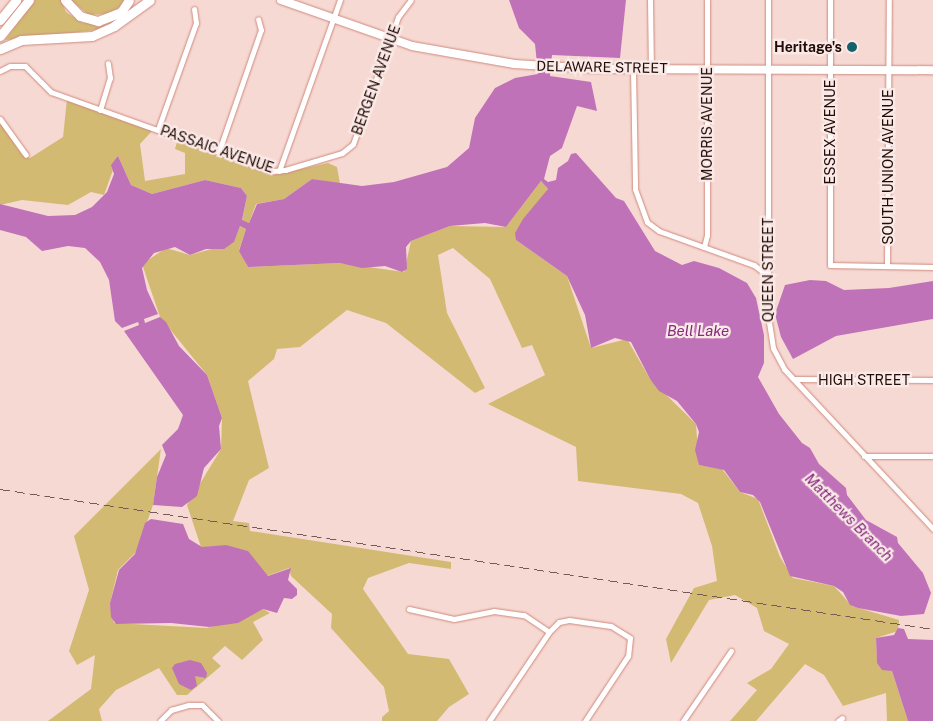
<!DOCTYPE html>
<style>
body{margin:0}
#map{position:relative;width:933px;height:721px;overflow:hidden;background:#f7d9d3;font-family:"Public Sans",sans-serif}
div>[style]{position:absolute}
.green>*{inset:0;background:#d3ba73}
.water>*{inset:0;background:#c072b8}
.roads{filter:drop-shadow(0 0 1px #ce8a7e) drop-shadow(0 0 1px #ce8a7e)}
.street>*{height:5px;margin:-2.5px;padding:0 2.5px;transform-origin:2.5px;border-radius:2.5px;background:#fff}
.primary>*{height:8px;margin:-4px;padding:0 4px;transform-origin:4px;border-radius:4px;background:#fff}
.highway>*{height:9px;margin:-4.5px;padding:0 4.5px;transform-origin:4.5px;border-radius:4.5px;background:#fff}
.rail>*{height:1px;margin-top:-0.5px;transform-origin:0;background:repeating-linear-gradient(90deg,#755a56 0 10px,transparent 0 15px)}
.dots>*{width:14px;height:14px;translate:-50% -50%;box-sizing:border-box;border:2px solid #faeae7;border-radius:50%}
span{translate:-50% -50%;white-space:nowrap;text-align:center;line-height:1.15;-webkit-text-stroke:4.5px #faeae7;paint-order:stroke}
.poi-label{font-size:14px;color:#230b07;font-weight:700}
.right{translate:-100% -50%;text-align:right}
.street-label{font-size:14px;color:#230b07}
.water-label{font-size:15px;color:#85287f;font-style:italic}
</style>
<div id="map">
<div class="green">
<div style="clip-path:polygon(35px 0,61px 0,66px 12px,83px 23px,108px 22px,97px 30px,5px 40px)"></div>
<div style="clip-path:polygon(70px 0,124px 0,120px 7px,108px 14px,89px 15px)"></div>
<div style="clip-path:polygon(67px 99px,153px 130px,140px 144px,145px 181px,185px 174px,185px 153px,175px 149px,177px 142px,274px 175px,328px 163px,337px 167px,340px 184px,312px 179px,284px 199px,256px 204px,249px 223px,242px 221px,247px 196px,241px 188px,205px 180px,152px 194px,131px 185px,118px 156px,104px 195px,91px 192px,68px 205px,22px 200px,0 205px,0 122px,22px 155px,30px 158px,63px 137px)"></div>
<div style="clip-path:polygon(541px 181px,548px 189px,516px 240px,567px 276px,591px 348px,627px 339px,650px 379px,696px 424px,699px 465px,722px 469px,740px 492px,758px 499px,780px 557px,793px 578px,834px 586px,852px 606px,899px 620px,898px 631px,876px 638px,877px 661px,892px 671px,908px 721px,887px 721px,886px 693px,843px 706px,824px 675px,805px 664px,756px 721px,730px 721px,757px 690px,747px 683px,771px 669px,789px 644px,764px 631px,757px 608px,735px 595px,709px 600px,671px 663px,666px 639px,689px 597px,694px 588px,717px 581px,712px 546px,698px 503px,681px 494px,578px 481px,576px 447px,488px 404px,545px 375px,532px 345px,522px 348px,490px 279px,453px 248px,438px 255px,447px 313px,485px 388px,475px 393px,386px 323px,347px 310px,300px 347px,277px 349px,274px 359px,248px 381px,269px 468px,249px 480px,233px 521px,249px 523px,250px 531px,451px 562px,451px 569px,409px 563px,368px 578px,363px 589px,408px 654px,449px 659px,469px 694px,449px 707px,437px 721px,382px 721px,382px 717px,389px 711px,384px 687px,331px 628px,332px 614px,291px 576px,289px 568px,267px 576px,247px 551px,201px 547px,187px 505px,221px 449px,222px 418px,207px 375px,160px 317px,142px 264px,166px 248px,190px 255px,233px 243px,240px 226px,246px 229px,239px 250px,248px 267px,340px 263px,404px 272px,411px 241px,450px 226px,506px 227px)"></div>
<div style="clip-path:polygon(161px 449px,153px 505px,137px 551px,118px 570px,110px 603px,114px 623px,207px 628px,263px 609px,270px 613px,253px 622px,263px 640px,242px 660px,225px 646px,212px 658px,221px 666px,187px 695px,177px 695px,159px 668px,116px 690px,99px 709px,102px 721px,48px 721px,91px 689px,95px 655px,77px 665px,69px 651px,89px 590px,74px 536px)"></div>
</div>
<div class="water">
<div style="clip-path:polygon(509px 0,626px 0,620px 58px,552px 55px,550px 76px,591px 82px,597px 111px,577px 106px,562px 148px,550px 156px,544px 179px,548px 182px,556px 180px,558px 168px,568px 161px,571px 154px,576px 153px,616px 198px,624px 201px,655px 251px,682px 265px,694px 261px,719px 268px,747px 283px,756px 298px,764px 335px,764px 363px,758px 377px,779px 414px,802px 443px,810px 448px,819px 464px,846px 488px,847px 495px,866px 520px,897px 537px,898px 543px,923px 573px,931px 593px,924px 614px,901px 616px,858px 608px,850px 605px,843px 592px,834px 586px,790px 576px,760px 502px,753px 495px,740px 492px,724px 470px,699px 465px,695px 450px,699px 432px,696px 424px,677px 401px,659px 391px,650px 379px,631px 342px,615px 338px,591px 348px,585px 315px,567px 276px,516px 240px,515px 233px,523px 219px,548px 189px,541px 181px,506px 227px,485px 223px,450px 226px,411px 241px,406px 247px,407px 269px,402px 272px,385px 266px,362px 268px,340px 263px,248px 267px,239px 251px,246px 229px,240px 226px,234px 242px,224px 249px,206px 249px,190px 255px,175px 247px,154px 253px,142px 268px,147px 290px,158px 314px,144px 319px,145px 323px,160px 317px,166px 322px,179px 346px,207px 375px,222px 418px,219px 426px,221px 449px,204px 468px,197px 496px,182px 507px,153px 505px,157px 477px,166px 455px,162px 445px,178px 429px,183px 415px,124px 331px,139px 325px,138px 322px,122px 328px,115px 321px,109px 280px,100px 262px,85px 248px,68px 246px,42px 251px,26px 237px,0 230px,0 204px,48px 216px,75px 215px,92px 207px,107px 192px,114px 174px,111px 165px,118px 156px,131px 185px,152px 194px,205px 180px,241px 188px,247px 196px,242px 220px,249px 223px,257px 204px,284px 199px,312px 179px,362px 186px,394px 182px,447px 167px,469px 148px,475px 118px,495px 88px,515px 78px,538px 74px,535px 44px,519px 28px)"></div>
<div style="clip-path:polygon(810px 280px,826px 281px,844px 290px,889px 288px,933px 281px,933px 319px,836px 336px,793px 359px,781px 337px,775px 314px,785px 285px)"></div>
<div style="clip-path:polygon(151px 519px,183px 524px,189px 539px,202px 547px,226px 545px,248px 551px,268px 576px,291px 568px,288px 580px,297px 589px,297px 595px,292px 599px,284px 598px,277px 613px,263px 609px,238px 623px,209px 627px,171px 623px,116px 624px,111px 617px,110px 603px,119px 570px,135px 554px,145px 523px)"></div>
<div style="clip-path:polygon(898px 628px,904px 629px,908px 639px,933px 640px,933px 721px,908px 721px,892px 671px,882px 670px,877px 663px,876px 638px,894px 635px)"></div>
<div style="clip-path:polygon(190px 660px,201px 663px,207px 673px,206px 678px,195px 676px,197px 686px,191px 690px,179px 684px,172px 668px,175px 664px)"></div>
</div>
<div class="roads">
<div class="street">
<div style="left:650px;top:0;width:69px;rotate:89.2deg"></div>
<div style="left:768px;top:0;width:316px;rotate:90deg"></div>
<div style="left:768px;top:316px;width:32px;rotate:81deg"></div>
<div style="left:773px;top:348px;width:24px;rotate:62deg"></div>
<div style="left:784px;top:369px;width:219px;rotate:47deg"></div>
<div style="left:830px;top:0;width:265px;rotate:90deg"></div>
<div style="left:830px;top:265px;width:103px;rotate:1.1deg"></div>
<div style="left:633px;top:69px;width:120px;rotate:89deg"></div>
<div style="left:635px;top:189px;width:35px;rotate:70deg"></div>
<div style="left:647px;top:222px;width:15px;rotate:37deg"></div>
<div style="left:659px;top:231px;width:101px;rotate:19.7deg"></div>
<div style="left:754px;top:265px;width:16px;rotate:38deg"></div>
<div style="left:0;top:71px;width:11px;rotate:-27deg"></div>
<div style="left:10px;top:66px;width:15px"></div>
<div style="left:25px;top:66px;width:37px;rotate:45deg"></div>
<div style="left:51px;top:92px;width:235px;rotate:19.7deg"></div>
<div style="left:272px;top:171px;width:13px;rotate:-4deg"></div>
<div style="left:285px;top:170px;width:59px;rotate:-16.6deg"></div>
<div style="left:342px;top:153px;width:14px;rotate:-39deg"></div>
<div style="left:353px;top:144px;width:135px;rotate:-70.5deg"></div>
<div style="left:398px;top:17px;width:21px;rotate:-53deg"></div>
<div style="left:100px;top:110px;width:34px;rotate:-73deg"></div>
<div style="left:110px;top:78px;width:15px;rotate:-98deg"></div>
<div style="left:0;top:119px;width:44px;rotate:54.2deg"></div>
<div style="left:158px;top:129px;width:113px;rotate:-70.3deg"></div>
<div style="left:196px;top:23px;width:14px;rotate:-98deg"></div>
<div style="left:219px;top:151px;width:128px;rotate:-70.9deg"></div>
<div style="left:261px;top:30px;width:11px;rotate:-105deg"></div>
<div style="left:279px;top:171px;width:182px;rotate:-70.4deg"></div>
<div style="left:704px;top:247px;width:12px;rotate:-76deg"></div>
<div style="left:707px;top:235px;width:235px;rotate:-90deg"></div>
<div style="left:887px;top:265px;width:265px;rotate:-89.6deg"></div>
<div style="left:794px;top:379px;width:139px;rotate:0.4deg"></div>
<div style="left:864px;top:456px;width:69px"></div>
<div style="left:409px;top:609px;width:46px;rotate:12.5deg"></div>
<div style="left:454px;top:619px;width:41px;rotate:-11.3deg"></div>
<div style="left:494px;top:611px;width:30px;rotate:8deg"></div>
<div style="left:524px;top:615px;width:30px;rotate:34deg"></div>
<div style="left:160px;top:721px;width:16px;rotate:-45deg"></div>
<div style="left:171px;top:710px;width:19px;rotate:-16deg"></div>
<div style="left:189px;top:705px;width:13px"></div>
<div style="left:202px;top:705px;width:23px;rotate:45deg"></div>
<div style="left:489px;top:721px;width:107px;rotate:-56deg"></div>
<div style="left:549px;top:632px;width:14px;rotate:-45deg"></div>
<div style="left:559px;top:622px;width:10px;rotate:-11deg"></div>
<div style="left:569px;top:620px;width:42px;rotate:8.1deg"></div>
<div style="left:611px;top:626px;width:22px;rotate:32deg"></div>
<div style="left:630px;top:638px;width:18px;rotate:96deg"></div>
<div style="left:628px;top:656px;width:78px;rotate:123.5deg"></div>
<div style="left:683px;top:721px;width:85px;rotate:-55.6deg"></div>
<div style="left:838px;top:721px;width:5px;rotate:-37deg"></div>
</div>
<div class="primary">
<div style="left:281px;top:0;width:139px;rotate:19.3deg"></div>
<div style="left:412px;top:46px;width:104px;rotate:10deg"></div>
<div style="left:514px;top:64px;width:82px;rotate:3.5deg"></div>
<div style="left:596px;top:69px;width:337px;rotate:0.2deg"></div>
</div>
<div class="highway">
<div style="left:65px;top:0;width:22px;rotate:47deg"></div>
<div style="left:80px;top:16px;width:19px;rotate:16deg"></div>
<div style="left:98px;top:21px;width:25px;rotate:-21deg"></div>
<div style="left:121px;top:12px;width:14px;rotate:-56deg"></div>
<div style="left:0;top:20px;width:26px;rotate:-51deg"></div>
<div style="left:0;top:36px;width:46px;rotate:-51.1deg"></div>
<div style="left:0;top:49px;width:23px;rotate:-23deg"></div>
<div style="left:21px;top:40px;width:71px;rotate:-3.2deg"></div>
<div style="left:92px;top:36px;width:24px;rotate:-24deg"></div>
<div style="left:114px;top:26px;width:44px;rotate:-35.8deg"></div>
</div>
</div>
<div class="rail">
<div style="left:0;top:489px;width:943px;rotate:8.53deg"></div>
</div>
<div class="dots">
<div style="left:852px;top:47px;background:#14606c"></div>
</div>
<div class="poi-label">
<span class="right" style="left:842px;top:47px">Heritage's</span>
</div>
<div class="street-label">
<span style="left:602px;top:67px;rotate:1deg">DELAWARE STREET</span>
<span style="left:376px;top:80px;rotate:-70deg">BERGEN AVENUE</span>
<span style="left:707px;top:124px;rotate:-90deg">MORRIS AVENUE</span>
<span style="left:830px;top:132px;rotate:-90deg">ESSEX AVENUE</span>
<span style="left:217px;top:149px;rotate:19deg">PASSAIC AVENUE</span>
<span style="left:888px;top:167px;rotate:-90deg">SOUTH UNION AVENUE</span>
<span style="left:768px;top:270px;rotate:-90deg">QUEEN STREET</span>
<span style="left:864px;top:380px">HIGH STREET</span>
</div>
<div class="water-label">
<span style="left:698px;top:331px">Bell Lake</span>
<span style="left:849px;top:517px;rotate:45deg">Matthews Branch</span>
</div>
</div>
